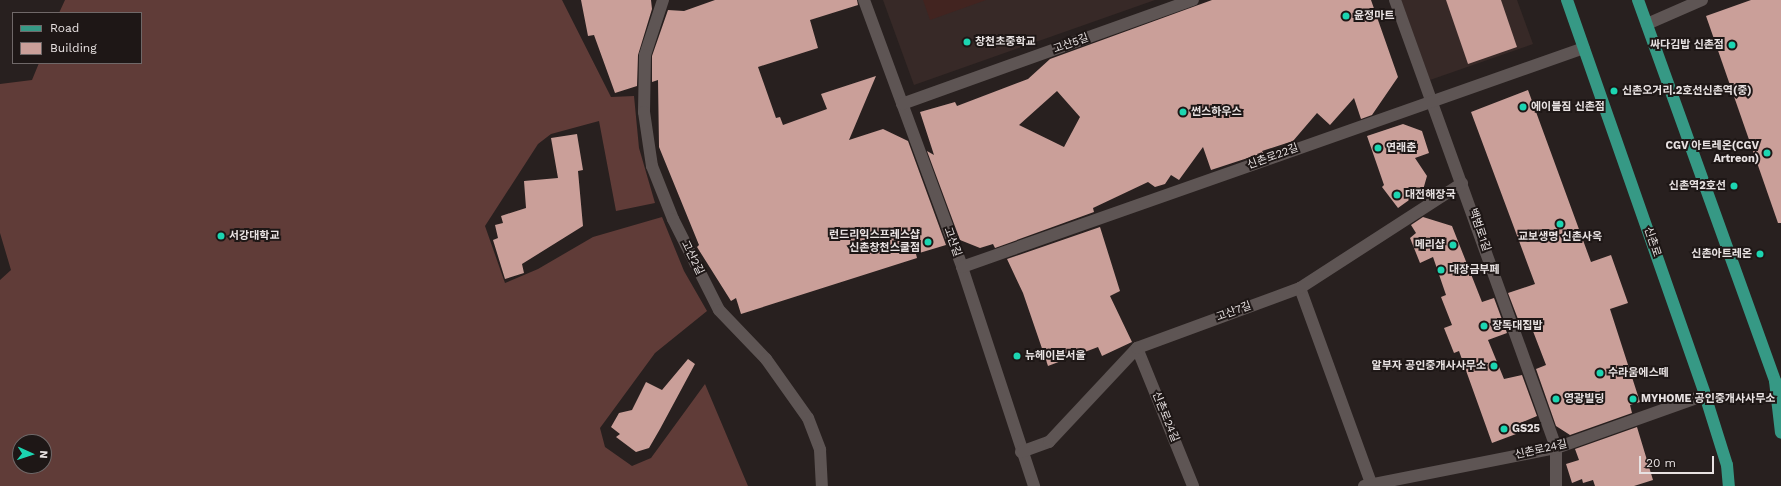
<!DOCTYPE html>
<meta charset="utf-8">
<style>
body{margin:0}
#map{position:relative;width:1781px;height:486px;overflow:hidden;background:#28201f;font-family:"Work Sans","Noto Sans KR",sans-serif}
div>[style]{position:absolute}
.built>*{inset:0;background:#372927}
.green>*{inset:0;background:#422420}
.forest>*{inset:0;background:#603c38}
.building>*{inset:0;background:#ca9f99}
.minor>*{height:12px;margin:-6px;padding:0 6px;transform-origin:6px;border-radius:6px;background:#5e5554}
.major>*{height:12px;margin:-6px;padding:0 6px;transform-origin:6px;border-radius:6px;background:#369985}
.dots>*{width:11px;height:11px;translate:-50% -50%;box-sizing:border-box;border:2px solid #1e1716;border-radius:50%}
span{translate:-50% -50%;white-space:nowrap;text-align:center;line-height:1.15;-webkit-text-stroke:4px #1e1716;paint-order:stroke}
.poi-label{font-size:11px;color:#e8e2e2;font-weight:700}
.left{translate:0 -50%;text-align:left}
.right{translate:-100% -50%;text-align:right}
.street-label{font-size:11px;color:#e8e2e2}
.legend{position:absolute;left:12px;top:12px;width:130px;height:52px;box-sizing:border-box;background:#1e1716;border:1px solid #6f6868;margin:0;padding:5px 7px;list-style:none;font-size:12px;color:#e8e2e2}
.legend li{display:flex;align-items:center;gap:8px;height:20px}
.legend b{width:20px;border:1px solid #6f6868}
.north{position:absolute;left:12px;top:434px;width:40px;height:40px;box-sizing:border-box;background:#1e1716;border:1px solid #6f6868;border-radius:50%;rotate:93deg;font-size:11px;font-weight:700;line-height:16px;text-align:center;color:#e8e2e2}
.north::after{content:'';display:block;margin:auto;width:14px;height:18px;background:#1cd5b1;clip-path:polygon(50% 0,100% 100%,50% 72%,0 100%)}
.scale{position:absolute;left:1639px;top:456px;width:75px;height:18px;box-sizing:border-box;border:2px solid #e8e2e2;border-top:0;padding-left:5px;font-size:12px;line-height:14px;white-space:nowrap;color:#e8e2e2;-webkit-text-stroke:3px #1e1716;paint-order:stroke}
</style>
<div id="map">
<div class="built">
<div style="clip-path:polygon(883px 0,1155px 0,914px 85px)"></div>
<div style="clip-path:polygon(1401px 0,1517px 0,1533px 44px,1430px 80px)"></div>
</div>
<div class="green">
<div style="clip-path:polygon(923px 0,986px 0,930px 20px)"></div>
</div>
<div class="forest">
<div style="clip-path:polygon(evenodd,65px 0,562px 0,611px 97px,634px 96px,639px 148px,655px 203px,616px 211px,599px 121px,551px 134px,538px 144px,485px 226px,505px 283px,538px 269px,593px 237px,662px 217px,684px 271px,707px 311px,655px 353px,600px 428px,605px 447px,632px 466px,651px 458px,705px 384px,748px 486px,0 486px,0 280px,11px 270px,0 233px,0 84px,32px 80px,39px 63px,141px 63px,141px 13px,59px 13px,65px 0,20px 442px,44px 442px,44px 466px,20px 466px,20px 442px)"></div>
</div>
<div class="building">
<div style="clip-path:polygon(581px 0,651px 0,652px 9px,638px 55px,637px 86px,615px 93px,594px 35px,588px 36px)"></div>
<div style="clip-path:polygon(715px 0,857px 0,858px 5px,810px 20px,818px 48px,758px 67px,776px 118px,780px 117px,783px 125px,827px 109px,821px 94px,876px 76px,849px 140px,883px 129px,908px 141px,946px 245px,916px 254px,917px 258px,741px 314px,736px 298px,731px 301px,697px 247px,699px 245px,659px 147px,658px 80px,652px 82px,652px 56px,668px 10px,684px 11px)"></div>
<div style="clip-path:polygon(evenodd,1212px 0,1371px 0,1398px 77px,1372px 115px,1361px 119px,1354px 98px,1330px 125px,1317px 113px,1293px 141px,1262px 151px,1263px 153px,1211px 170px,1203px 147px,1179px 180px,1171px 175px,1165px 184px,1155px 187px,1148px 182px,1093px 208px,1094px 212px,995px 248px,993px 244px,980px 248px,960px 240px,927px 151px,934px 155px,920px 112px,955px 102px,957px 106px,1028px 79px,1050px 59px,1212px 0,1057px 91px,1080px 117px,1064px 147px,1019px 125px,1057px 91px)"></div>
<div style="clip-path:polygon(1446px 0,1501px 0,1517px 47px,1468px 64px)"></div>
<div style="clip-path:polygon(1751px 0,1781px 0,1781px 223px,1778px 223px,1706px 16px)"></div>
<div style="clip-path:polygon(1528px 90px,1591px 262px,1611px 255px,1628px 303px,1610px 309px,1640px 402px,1630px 405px,1632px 413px,1570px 435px,1556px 426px,1536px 369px,1546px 365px,1531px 326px,1521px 327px,1508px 293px,1535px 284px,1471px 112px)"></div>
<div style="clip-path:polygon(1403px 124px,1422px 131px,1429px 153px,1415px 158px,1427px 176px,1423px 190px,1398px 208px,1382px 187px,1384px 185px,1367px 136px)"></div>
<div style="clip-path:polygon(577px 134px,583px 170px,578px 171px,583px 226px,522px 264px,524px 273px,505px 279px,493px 240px,498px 238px,495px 225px,503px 223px,501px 216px,526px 208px,524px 181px,558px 178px,551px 138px)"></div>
<div style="clip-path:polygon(1423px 217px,1452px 226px,1482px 302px,1494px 298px,1507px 333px,1488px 340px,1504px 379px,1522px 375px,1537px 416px,1513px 426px,1516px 434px,1492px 443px,1459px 351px,1454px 353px,1444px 328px,1452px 325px,1441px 297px,1446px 295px,1433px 257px,1420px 263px,1410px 238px,1416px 233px,1411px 225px)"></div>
<div style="clip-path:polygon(1100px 227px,1120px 291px,1110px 296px,1132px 342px,1102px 356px,1098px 347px,1048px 366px,1023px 293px,1007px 259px)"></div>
<div style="clip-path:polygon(688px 359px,695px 364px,660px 429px,649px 448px,636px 452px,616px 437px,620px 434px,611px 427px,619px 413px,632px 410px,646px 382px,662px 390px)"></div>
<div style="clip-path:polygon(1637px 427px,1653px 480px,1634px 486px,1595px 486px,1593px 480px,1583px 483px,1582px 479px,1572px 483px,1566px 464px,1579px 460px,1575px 449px)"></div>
</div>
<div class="minor">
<div style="left:663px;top:0;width:58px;rotate:108.1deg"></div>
<div style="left:645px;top:55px;width:57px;rotate:91deg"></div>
<div style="left:644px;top:112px;width:55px;rotate:81.6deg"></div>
<div style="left:652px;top:166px;width:57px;rotate:68.4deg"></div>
<div style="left:673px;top:219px;width:102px;rotate:63.2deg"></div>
<div style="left:719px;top:310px;width:68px;rotate:46.2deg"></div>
<div style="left:766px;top:359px;width:72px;rotate:54.6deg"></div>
<div style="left:808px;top:418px;width:34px;rotate:69deg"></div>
<div style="left:820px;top:450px;width:36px;rotate:87deg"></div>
<div style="left:864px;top:0;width:284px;rotate:69.8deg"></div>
<div style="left:962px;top:267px;width:231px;rotate:71.8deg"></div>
<div style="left:1395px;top:0;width:476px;rotate:70.2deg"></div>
<div style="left:1556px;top:448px;width:38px;rotate:90deg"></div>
<div style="left:1647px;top:24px;width:60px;rotate:-23.6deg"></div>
<div style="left:902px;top:104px;width:309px;rotate:-19.7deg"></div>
<div style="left:962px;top:267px;width:659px;rotate:-19.4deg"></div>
<div style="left:1300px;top:288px;width:211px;rotate:70deg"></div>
<div style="left:1137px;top:348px;width:149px;rotate:67.9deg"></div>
<div style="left:1021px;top:452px;width:30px;rotate:-20deg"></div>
<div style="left:1049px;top:442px;width:129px;rotate:-46.9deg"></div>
<div style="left:1137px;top:348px;width:174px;rotate:-20.2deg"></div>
<div style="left:1300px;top:288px;width:193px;rotate:-32.9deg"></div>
<div style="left:1364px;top:486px;width:196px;rotate:-11.2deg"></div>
<div style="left:1556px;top:448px;width:158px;rotate:-19.6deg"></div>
</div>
<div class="major">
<div style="left:1567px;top:0;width:418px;rotate:70.7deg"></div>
<div style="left:1705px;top:395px;width:73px;rotate:72.6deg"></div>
<div style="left:1727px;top:465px;width:21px;rotate:85deg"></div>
<div style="left:1638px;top:0;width:405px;rotate:70.2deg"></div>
<div style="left:1775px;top:381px;width:52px;rotate:83.4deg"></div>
</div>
<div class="dots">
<div style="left:1346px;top:16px;background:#1cd5b1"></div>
<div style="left:967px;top:42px;background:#1cd5b1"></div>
<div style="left:1732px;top:45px;background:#1cd5b1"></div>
<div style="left:1614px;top:91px;background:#1cd5b1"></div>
<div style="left:1523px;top:107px;background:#1cd5b1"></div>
<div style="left:1183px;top:112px;background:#1cd5b1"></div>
<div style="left:1378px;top:148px;background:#1cd5b1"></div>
<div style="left:1767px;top:153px;background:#1cd5b1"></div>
<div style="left:1734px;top:186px;background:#1cd5b1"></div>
<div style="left:1397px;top:195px;background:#1cd5b1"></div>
<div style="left:1560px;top:224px;background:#1cd5b1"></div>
<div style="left:221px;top:236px;background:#1cd5b1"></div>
<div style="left:928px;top:242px;background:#1cd5b1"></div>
<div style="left:1453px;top:245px;background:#1cd5b1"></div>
<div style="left:1760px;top:254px;background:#1cd5b1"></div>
<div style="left:1441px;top:270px;background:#1cd5b1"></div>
<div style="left:1484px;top:326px;background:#1cd5b1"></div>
<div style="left:1017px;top:356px;background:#1cd5b1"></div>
<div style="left:1494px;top:366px;background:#1cd5b1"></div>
<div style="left:1600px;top:373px;background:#1cd5b1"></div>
<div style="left:1556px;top:399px;background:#1cd5b1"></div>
<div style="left:1633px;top:399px;background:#1cd5b1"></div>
<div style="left:1504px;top:429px;background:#1cd5b1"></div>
</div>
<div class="poi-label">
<span class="left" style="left:1354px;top:16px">윤정마트</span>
<span class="left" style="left:975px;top:42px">창천초중학교</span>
<span class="right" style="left:1724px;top:45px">싸다김밥 신촌점</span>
<span class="left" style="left:1622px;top:91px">신촌오거리.2호선신촌역(중)</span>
<span class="left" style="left:1531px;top:107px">에이블짐 신촌점</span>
<span class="left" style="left:1191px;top:112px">썬스하우스</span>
<span class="right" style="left:1759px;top:153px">CGV 아트레온(CGV<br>Artreon)</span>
<span class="left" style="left:1386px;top:148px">연래춘</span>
<span class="right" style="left:1726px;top:186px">신촌역2호선</span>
<span class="left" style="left:1405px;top:195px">대전해장국</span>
<span class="left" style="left:229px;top:236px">서강대학교</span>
<span class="right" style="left:920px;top:242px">런드리익스프레스샵<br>신촌창천스쿨점</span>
<span style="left:1560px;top:237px">교보생명 신촌사옥</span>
<span class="right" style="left:1445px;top:245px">메리샵</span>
<span class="right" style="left:1752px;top:254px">신촌아트레온</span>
<span class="left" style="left:1449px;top:270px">대장금부페</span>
<span class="left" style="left:1492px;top:326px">장독대집밥</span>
<span class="left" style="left:1025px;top:356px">뉴헤이븐서울</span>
<span class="right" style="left:1486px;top:366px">알부자 공인중개사사무소</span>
<span class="left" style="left:1608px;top:373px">수라움에스떼</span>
<span class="left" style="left:1564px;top:399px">영광빌딩</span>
<span class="left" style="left:1641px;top:399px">MYHOME 공인중개사사무소</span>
<span class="left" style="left:1512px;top:429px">GS25</span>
</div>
<div class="street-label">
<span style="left:1071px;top:44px;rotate:-20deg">고산5길</span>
<span style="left:1273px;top:157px;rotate:-20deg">신촌로22길</span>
<span style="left:1479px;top:230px;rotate:71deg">백범로1길</span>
<span style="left:952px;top:242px;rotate:70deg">고산길</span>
<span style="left:1652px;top:242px;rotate:71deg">신촌로</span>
<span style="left:692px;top:258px;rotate:64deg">고산2길</span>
<span style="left:1234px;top:312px;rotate:-20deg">고산7길</span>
<span style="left:1165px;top:417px;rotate:68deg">신촌로24길</span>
<span style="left:1541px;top:450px;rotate:-13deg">신촌로24길</span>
</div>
<ul class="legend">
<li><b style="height:5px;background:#369985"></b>Road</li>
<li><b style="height:11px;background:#ca9f99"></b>Building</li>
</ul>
<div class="north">N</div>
<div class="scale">20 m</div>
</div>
